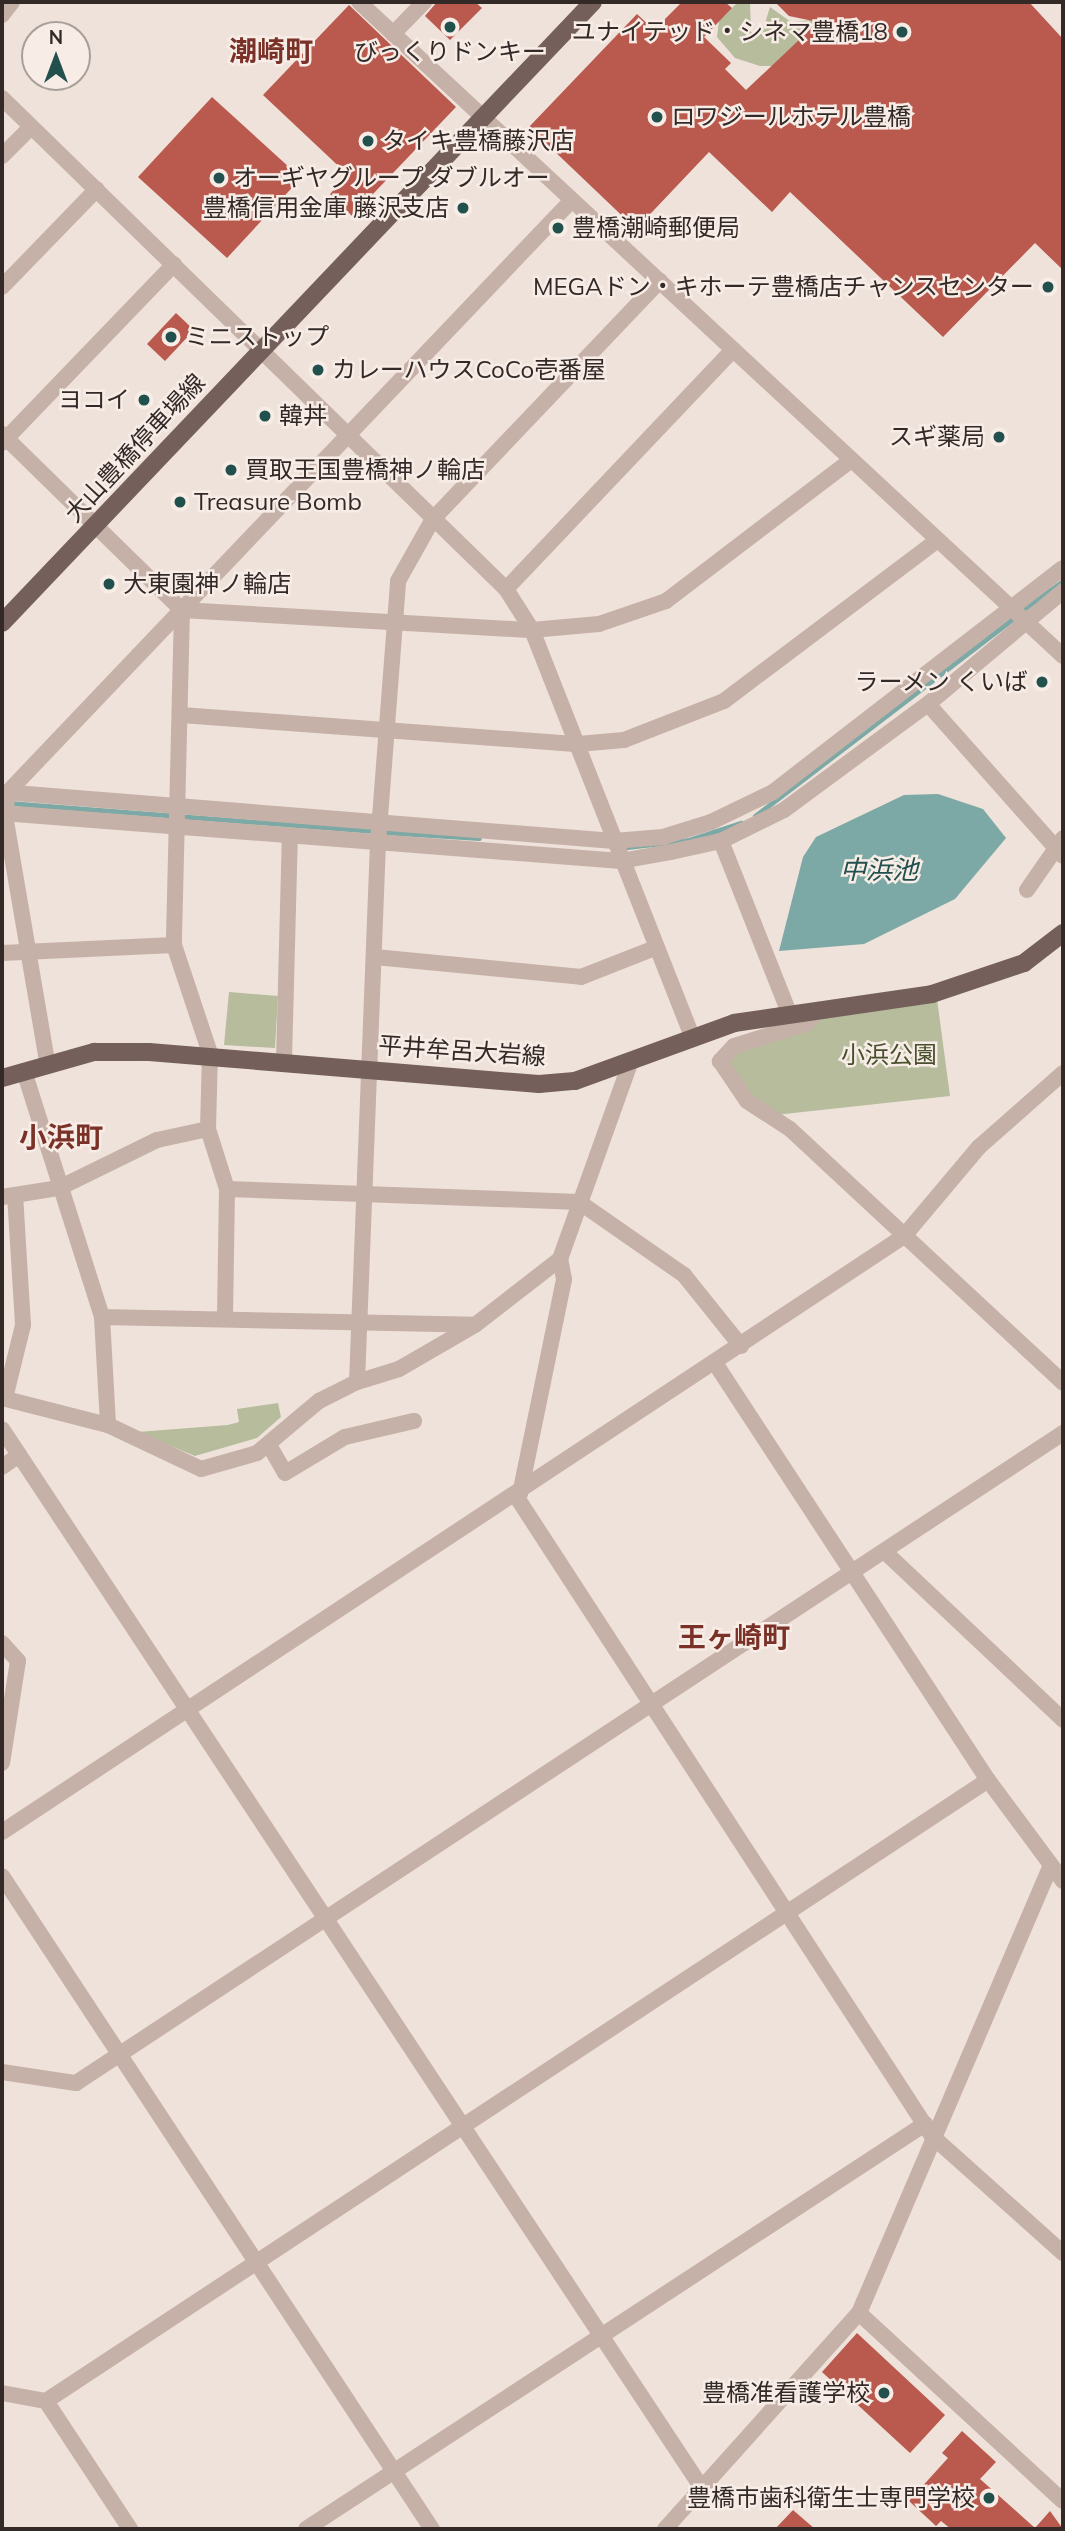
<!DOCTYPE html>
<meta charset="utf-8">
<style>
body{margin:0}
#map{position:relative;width:1065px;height:2531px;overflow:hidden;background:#efe2da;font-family:Mulish,"Noto Sans JP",sans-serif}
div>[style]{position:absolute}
.green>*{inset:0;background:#b6bc9c}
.water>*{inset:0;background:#7ca9a5}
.stream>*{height:4.5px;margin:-2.25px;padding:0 2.25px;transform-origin:2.25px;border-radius:2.25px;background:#7ca9a5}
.building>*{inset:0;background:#ba594d}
.minor>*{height:16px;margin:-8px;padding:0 8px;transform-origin:8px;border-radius:8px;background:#c6b1a8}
.major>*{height:18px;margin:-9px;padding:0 9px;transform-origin:9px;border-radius:9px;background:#745f5a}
.dots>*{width:19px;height:19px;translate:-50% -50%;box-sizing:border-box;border:4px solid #f7ede6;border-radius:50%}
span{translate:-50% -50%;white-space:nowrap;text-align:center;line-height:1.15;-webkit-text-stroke:5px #f7ede6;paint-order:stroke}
.poi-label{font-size:24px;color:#332927}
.right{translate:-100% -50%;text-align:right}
.left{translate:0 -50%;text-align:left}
.street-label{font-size:24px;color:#332927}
.park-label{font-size:24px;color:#474f2d}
.water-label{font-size:26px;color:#21504d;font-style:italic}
.quarter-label{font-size:28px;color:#7a3128;font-weight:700}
.frame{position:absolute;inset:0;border:4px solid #332927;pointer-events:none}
.north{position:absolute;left:21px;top:21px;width:70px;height:70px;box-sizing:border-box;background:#f7ede6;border:2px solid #a99f9a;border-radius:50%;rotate:0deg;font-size:19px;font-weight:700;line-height:28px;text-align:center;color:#332927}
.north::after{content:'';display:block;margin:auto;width:24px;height:32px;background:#21504d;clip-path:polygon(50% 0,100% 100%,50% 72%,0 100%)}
</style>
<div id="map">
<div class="green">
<div style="clip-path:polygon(738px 2px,750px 3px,751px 32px,762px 33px,770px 7px,791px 22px,821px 19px,776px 66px,760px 66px,735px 58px,717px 37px,719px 21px)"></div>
<div style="clip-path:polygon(229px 992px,278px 996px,275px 1048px,224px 1045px)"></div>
<div style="clip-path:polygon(937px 999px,950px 1096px,775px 1115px,748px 1099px,725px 1056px,821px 1017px)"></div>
<div style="clip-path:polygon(278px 1403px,281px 1417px,257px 1438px,195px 1456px,137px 1432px,228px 1425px,239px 1422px,237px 1409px)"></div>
</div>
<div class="water">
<div style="clip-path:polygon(938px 794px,983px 809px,1006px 838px,955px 899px,864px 944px,779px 951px,803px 857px,816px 837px,904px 795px)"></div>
</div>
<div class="stream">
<div style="left:1021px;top:611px;width:52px;rotate:-35.5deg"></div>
<div style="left:9px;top:803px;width:366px;rotate:4.4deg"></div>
<div style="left:755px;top:816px;width:327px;rotate:-37.4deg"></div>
<div style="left:383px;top:832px;width:96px;rotate:3.6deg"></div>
<div style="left:627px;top:847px;width:62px;rotate:-6.4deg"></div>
<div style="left:689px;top:840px;width:55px;rotate:-18.1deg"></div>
</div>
<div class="building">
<div style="clip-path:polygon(437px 2px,475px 2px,482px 8px,450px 40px,425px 16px)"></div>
<div style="clip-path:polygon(682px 2px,725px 2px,732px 8px,704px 37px,731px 63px,725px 69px,746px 90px,818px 22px,789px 16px,775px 2px,1029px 2px,1063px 39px,1063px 270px,1035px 243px,943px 337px,790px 192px,772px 212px,709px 152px,636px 229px,529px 127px,637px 14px,654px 30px)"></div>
<div style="clip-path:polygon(349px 5px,456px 107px,352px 216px,330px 194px,348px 175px,263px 95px)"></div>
<div style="clip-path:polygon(212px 97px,301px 178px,227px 258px,138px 177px)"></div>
<div style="clip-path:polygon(176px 313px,194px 330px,165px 361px,147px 344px)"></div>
<div style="clip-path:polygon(857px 2333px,945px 2415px,910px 2453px,822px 2372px)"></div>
<div style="clip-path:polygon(962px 2431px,996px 2462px,980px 2479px,1035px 2528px,1050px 2511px,1063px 2529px,951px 2529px,941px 2521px,936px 2526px,909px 2501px,948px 2458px,942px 2453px)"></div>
<div style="clip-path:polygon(793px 2510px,815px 2529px,775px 2529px)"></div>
</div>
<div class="minor">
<div style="left:359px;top:2px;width:961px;rotate:42.89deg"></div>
<div style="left:2px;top:15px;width:16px;rotate:-52deg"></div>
<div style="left:393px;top:34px;width:45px;rotate:-45.9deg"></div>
<div style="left:2px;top:98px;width:704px;rotate:44.25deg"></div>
<div style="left:506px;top:589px;width:49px;rotate:57.6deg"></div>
<div style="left:532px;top:630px;width:437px;rotate:68.5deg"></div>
<div style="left:2px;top:156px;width:41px;rotate:-45deg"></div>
<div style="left:2px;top:287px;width:136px;rotate:-45.9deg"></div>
<div style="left:2px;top:434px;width:252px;rotate:44.4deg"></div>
<div style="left:182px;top:610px;width:351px;rotate:3.3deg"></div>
<div style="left:532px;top:630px;width:67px;rotate:-5.1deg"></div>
<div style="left:599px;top:624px;width:71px;rotate:-18.9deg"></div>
<div style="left:666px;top:601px;width:231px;rotate:-37.3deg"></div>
<div style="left:2px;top:443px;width:248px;rotate:-46.1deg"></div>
<div style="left:506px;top:589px;width:330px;rotate:-46.5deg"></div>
<div style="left:182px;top:610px;width:335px;rotate:91.4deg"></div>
<div style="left:174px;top:945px;width:114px;rotate:71.6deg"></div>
<div style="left:210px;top:1053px;width:76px;rotate:91.5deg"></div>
<div style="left:208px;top:1129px;width:63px;rotate:72.4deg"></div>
<div style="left:227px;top:1189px;width:129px;rotate:90.9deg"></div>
<div style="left:928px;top:704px;width:203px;rotate:48.4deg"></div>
<div style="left:181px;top:715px;width:398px;rotate:4.2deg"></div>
<div style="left:578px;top:744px;width:46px;rotate:-5deg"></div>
<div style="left:624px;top:740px;width:107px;rotate:-21.3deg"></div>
<div style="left:724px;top:701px;width:266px;rotate:-37deg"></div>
<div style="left:2px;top:792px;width:614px;rotate:4.58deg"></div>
<div style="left:614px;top:841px;width:49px;rotate:-4.7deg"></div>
<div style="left:663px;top:837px;width:50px;rotate:-17.4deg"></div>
<div style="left:711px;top:822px;width:69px;rotate:-25.8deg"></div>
<div style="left:773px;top:792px;width:366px;rotate:-37.7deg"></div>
<div style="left:2px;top:813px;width:621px;rotate:4.43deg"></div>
<div style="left:621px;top:861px;width:51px;rotate:-10.2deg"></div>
<div style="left:671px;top:852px;width:51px;rotate:-12.4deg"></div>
<div style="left:721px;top:841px;width:70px;rotate:-26.2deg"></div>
<div style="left:784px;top:810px;width:179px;rotate:-36.4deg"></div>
<div style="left:928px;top:704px;width:176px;rotate:-39.9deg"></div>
<div style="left:721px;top:841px;width:187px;rotate:68.4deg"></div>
<div style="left:1027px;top:890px;width:63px;rotate:-55.3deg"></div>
<div style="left:2px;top:953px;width:172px;rotate:-2.7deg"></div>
<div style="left:375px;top:957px;width:207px;rotate:5.5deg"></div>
<div style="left:581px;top:977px;width:79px;rotate:-21.4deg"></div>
<div style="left:817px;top:1013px;width:16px;rotate:137deg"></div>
<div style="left:805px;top:1024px;width:74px;rotate:162.8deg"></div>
<div style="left:734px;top:1046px;width:21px;rotate:133deg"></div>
<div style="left:720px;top:1061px;width:48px;rotate:56deg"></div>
<div style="left:747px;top:1101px;width:51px;rotate:33.1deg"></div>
<div style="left:790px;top:1129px;width:373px;rotate:42.9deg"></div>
<div style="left:284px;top:1060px;width:223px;rotate:-88.5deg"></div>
<div style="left:47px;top:1061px;width:251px;rotate:-99.7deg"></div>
<div style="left:5px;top:814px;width:22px;rotate:-82deg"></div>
<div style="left:8px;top:792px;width:816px;rotate:-46.39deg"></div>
<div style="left:24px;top:1071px;width:258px;rotate:72.4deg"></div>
<div style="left:102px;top:1317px;width:108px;rotate:86.8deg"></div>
<div style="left:227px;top:1189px;width:352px;rotate:2.1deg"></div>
<div style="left:579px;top:1202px;width:128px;rotate:34.8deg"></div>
<div style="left:684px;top:1275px;width:91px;rotate:51.2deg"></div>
<div style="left:2px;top:1197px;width:58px;rotate:-9deg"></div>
<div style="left:59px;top:1188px;width:109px;rotate:-26.1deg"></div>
<div style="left:157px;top:1140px;width:52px;rotate:-12.2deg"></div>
<div style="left:102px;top:1317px;width:373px;rotate:1.2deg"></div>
<div style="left:475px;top:1325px;width:108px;rotate:-37.8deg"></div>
<div style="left:715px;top:1363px;width:498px;rotate:56.8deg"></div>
<div style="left:988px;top:1780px;width:126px;rotate:53.4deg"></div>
<div style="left:357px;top:1382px;width:44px;rotate:-17.2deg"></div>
<div style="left:399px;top:1369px;width:88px;rotate:-30.1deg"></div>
<div style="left:2px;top:1398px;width:109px;rotate:14.3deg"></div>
<div style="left:108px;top:1425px;width:103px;rotate:25.3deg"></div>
<div style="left:201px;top:1469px;width:58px;rotate:-15.9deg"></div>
<div style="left:257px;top:1453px;width:81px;rotate:-40deg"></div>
<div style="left:319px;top:1401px;width:42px;rotate:-26.6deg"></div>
<div style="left:357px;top:1382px;width:539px;rotate:-87.77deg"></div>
<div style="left:378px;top:843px;width:263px;rotate:-85.6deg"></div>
<div style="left:398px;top:581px;width:71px;rotate:-60.6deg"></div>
<div style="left:433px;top:519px;width:329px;rotate:-46.4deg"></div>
<div style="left:5px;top:1398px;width:75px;rotate:-76.1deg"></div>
<div style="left:23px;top:1325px;width:130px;rotate:-93.5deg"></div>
<div style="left:2px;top:1429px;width:1269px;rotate:56.54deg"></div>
<div style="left:269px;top:1445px;width:32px;rotate:60deg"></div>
<div style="left:285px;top:1473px;width:70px;rotate:-31deg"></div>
<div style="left:345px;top:1437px;width:71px;rotate:-13.1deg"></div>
<div style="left:2px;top:1467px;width:21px;rotate:-35deg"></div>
<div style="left:520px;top:1494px;width:219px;rotate:-78.4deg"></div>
<div style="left:564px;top:1279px;width:20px;rotate:-101deg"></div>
<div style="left:560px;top:1259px;width:207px;rotate:-70.3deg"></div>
<div style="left:516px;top:1496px;width:763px;rotate:56.98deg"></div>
<div style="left:932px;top:2136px;width:176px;rotate:41.8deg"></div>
<div style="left:885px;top:1552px;width:245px;rotate:43.3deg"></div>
<div style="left:2px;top:1643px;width:24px;rotate:48deg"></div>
<div style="left:18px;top:1661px;width:103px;rotate:98.9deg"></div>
<div style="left:2px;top:1832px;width:1081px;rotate:-33.45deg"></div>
<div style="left:904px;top:1236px;width:116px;rotate:-49.9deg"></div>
<div style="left:979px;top:1147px;width:112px;rotate:-41.4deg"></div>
<div style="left:2px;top:1876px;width:782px;rotate:56.64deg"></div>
<div style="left:2px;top:2072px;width:75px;rotate:8.5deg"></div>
<div style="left:76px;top:2083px;width:1182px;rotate:-33.37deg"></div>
<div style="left:859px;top:2313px;width:277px;rotate:42.7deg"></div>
<div style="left:2px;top:2393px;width:45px;rotate:10.3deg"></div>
<div style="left:46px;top:2401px;width:153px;rotate:56.7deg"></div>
<div style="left:46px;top:2401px;width:1128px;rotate:-33.39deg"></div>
<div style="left:306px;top:2529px;width:740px;rotate:-33.2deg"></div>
<div style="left:665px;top:2529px;width:290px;rotate:-48.1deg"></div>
<div style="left:859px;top:2313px;width:483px;rotate:-66.8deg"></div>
</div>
<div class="major">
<div style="left:2px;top:623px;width:857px;rotate:-46.42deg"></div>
<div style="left:2px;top:1078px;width:96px;rotate:-15.8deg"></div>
<div style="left:94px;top:1052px;width:55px"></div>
<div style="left:149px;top:1052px;width:391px;rotate:4.7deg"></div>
<div style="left:539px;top:1084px;width:36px;rotate:-5deg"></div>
<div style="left:575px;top:1081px;width:169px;rotate:-20deg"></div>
<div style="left:734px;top:1023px;width:200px;rotate:-8.3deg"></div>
<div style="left:932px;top:994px;width:97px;rotate:-18.6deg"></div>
<div style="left:1024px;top:963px;width:49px;rotate:-37.6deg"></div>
</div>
<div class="dots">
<div style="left:450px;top:27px;background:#21504d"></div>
<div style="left:902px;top:32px;background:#21504d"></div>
<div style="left:657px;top:117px;background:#21504d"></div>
<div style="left:368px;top:141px;background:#21504d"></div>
<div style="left:219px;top:178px;background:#21504d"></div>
<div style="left:463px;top:208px;background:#21504d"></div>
<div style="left:558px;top:228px;background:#21504d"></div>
<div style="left:1048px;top:287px;background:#21504d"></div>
<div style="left:171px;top:337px;background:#21504d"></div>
<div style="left:318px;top:370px;background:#21504d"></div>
<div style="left:144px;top:400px;background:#21504d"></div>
<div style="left:265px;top:416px;background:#21504d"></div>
<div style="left:999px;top:437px;background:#21504d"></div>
<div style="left:231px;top:470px;background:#21504d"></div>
<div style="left:180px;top:502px;background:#21504d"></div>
<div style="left:109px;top:584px;background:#21504d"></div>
<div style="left:1042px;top:682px;background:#21504d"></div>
<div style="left:884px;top:2393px;background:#21504d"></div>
<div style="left:989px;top:2498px;background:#21504d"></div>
</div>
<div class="poi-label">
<span class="right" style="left:888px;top:32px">ユナイテッド・シネマ豊橋18</span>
<span style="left:450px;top:52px">びっくりドンキー</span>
<span class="left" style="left:671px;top:117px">ロワジールホテル豊橋</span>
<span class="left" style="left:382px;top:141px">タイキ豊橋藤沢店</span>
<span class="left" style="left:233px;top:178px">オーギヤグループ ダブルオー</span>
<span class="right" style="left:449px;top:208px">豊橋信用金庫 藤沢支店</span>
<span class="left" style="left:572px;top:228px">豊橋潮崎郵便局</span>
<span class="right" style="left:1034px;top:287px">MEGAドン・キホーテ豊橋店チャンスセンター</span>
<span class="left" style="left:185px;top:337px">ミニストップ</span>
<span class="left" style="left:332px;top:370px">カレーハウスCoCo壱番屋</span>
<span class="right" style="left:130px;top:400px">ヨコイ</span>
<span class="left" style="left:279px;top:416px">韓丼</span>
<span class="right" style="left:985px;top:437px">スギ薬局</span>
<span class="left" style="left:245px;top:470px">買取王国豊橋神ノ輪店</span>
<span class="left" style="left:194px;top:502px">Treasure Bomb</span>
<span class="left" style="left:123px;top:584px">大東園神ノ輪店</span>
<span class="right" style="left:1028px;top:682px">ラーメン くいば</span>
<span class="right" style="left:870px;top:2393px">豊橋准看護学校</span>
<span class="right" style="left:975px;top:2498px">豊橋市歯科衛生士専門学校</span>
</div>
<div class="street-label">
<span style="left:135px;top:448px;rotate:-47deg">大山豊橋停車場線</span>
<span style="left:462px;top:1051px;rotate:4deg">平井牟呂大岩線</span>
</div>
<div class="park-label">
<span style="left:889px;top:1055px">小浜公園</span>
</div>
<div class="water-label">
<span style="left:879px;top:870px">中浜池</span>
</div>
<div class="quarter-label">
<span style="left:271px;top:51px">潮崎町</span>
<span style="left:61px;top:1137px">小浜町</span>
<span style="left:734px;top:1637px">王ヶ崎町</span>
</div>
<div class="frame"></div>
<div class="north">N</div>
</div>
